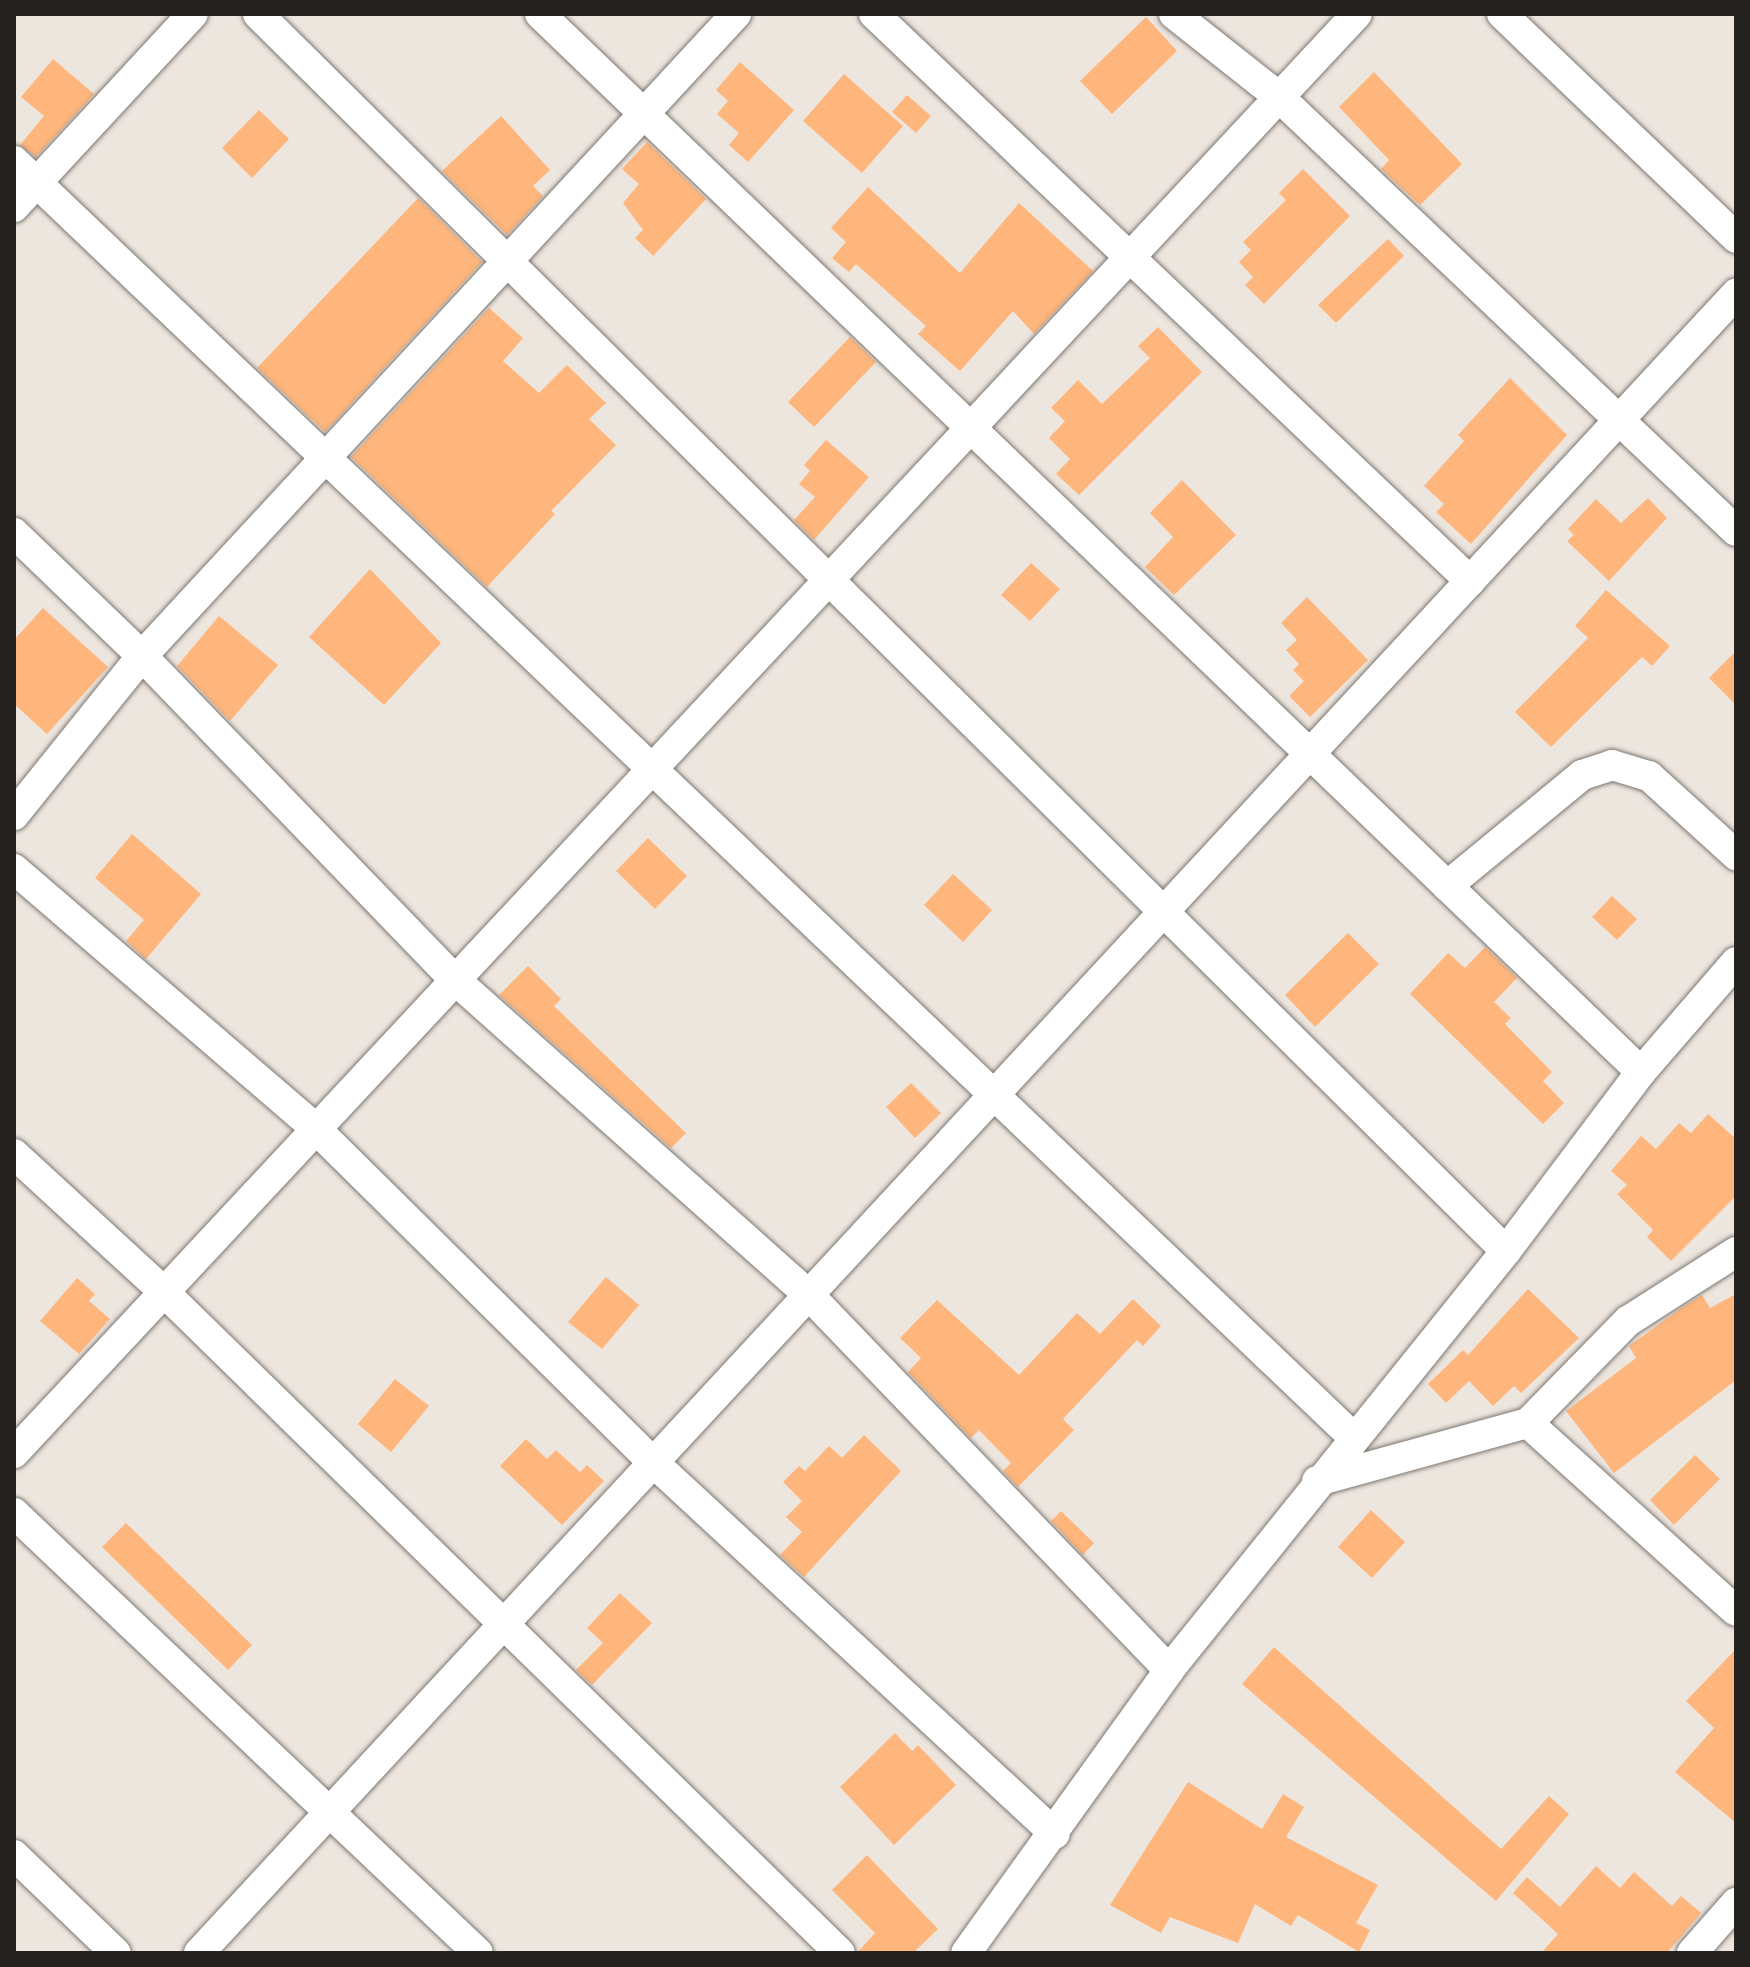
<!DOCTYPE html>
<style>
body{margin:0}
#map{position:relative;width:1750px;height:1967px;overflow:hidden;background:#ede6df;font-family:Georgia,serif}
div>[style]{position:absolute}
.building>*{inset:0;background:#ffb67c}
.roads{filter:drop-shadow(0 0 2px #7d7771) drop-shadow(0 0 2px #7d7771)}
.street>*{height:30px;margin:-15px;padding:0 15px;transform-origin:15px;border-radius:15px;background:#fff}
span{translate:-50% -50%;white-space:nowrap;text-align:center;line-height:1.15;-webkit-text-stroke:6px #fff;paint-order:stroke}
.frame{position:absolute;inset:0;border:16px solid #252320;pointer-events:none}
</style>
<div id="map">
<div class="building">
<div style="clip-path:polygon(1146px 17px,1177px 51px,1112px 114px,1080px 81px)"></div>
<div style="clip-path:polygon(53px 59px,94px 94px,36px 157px,20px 145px,44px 116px,21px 97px)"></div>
<div style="clip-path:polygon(740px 62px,794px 110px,748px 162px,729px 145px,739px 133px,717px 114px,728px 101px,716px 90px)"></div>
<div style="clip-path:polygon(1374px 72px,1462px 164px,1420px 205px,1381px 169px,1389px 160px,1339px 107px)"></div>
<div style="clip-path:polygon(844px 74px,903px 126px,862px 173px,803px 121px)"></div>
<div style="clip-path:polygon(907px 95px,931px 116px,916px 133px,892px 112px)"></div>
<div style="clip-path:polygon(259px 110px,289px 139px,252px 178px,222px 148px)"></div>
<div style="clip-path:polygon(501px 116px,550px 170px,533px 186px,543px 196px,507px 235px,442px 171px)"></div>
<div style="clip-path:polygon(647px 142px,706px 199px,653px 256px,635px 238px,643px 230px,623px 203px,639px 184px,622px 169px)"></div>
<div style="clip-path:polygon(1303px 169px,1350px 216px,1264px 304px,1245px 285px,1253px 277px,1239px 262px,1251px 250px,1243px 242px,1286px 200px,1279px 193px)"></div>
<div style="clip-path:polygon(868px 187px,960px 273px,1019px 203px,1093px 271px,1034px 334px,1013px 311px,960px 371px,918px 334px,926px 326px,856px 264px,849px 272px,832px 258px,846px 242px,831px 228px)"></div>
<div style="clip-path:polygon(418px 198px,482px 262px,325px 432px,257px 368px)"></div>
<div style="clip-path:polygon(1388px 239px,1404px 256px,1336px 323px,1318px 305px)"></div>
<div style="clip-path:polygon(489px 308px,523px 338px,503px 361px,539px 393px,567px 365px,606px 403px,589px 419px,616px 445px,551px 511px,555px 514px,487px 587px,351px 457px)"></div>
<div style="clip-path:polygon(1158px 327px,1202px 372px,1079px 495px,1056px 474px,1070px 459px,1049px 438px,1065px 421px,1051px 408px,1078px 380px,1102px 404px,1150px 358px,1138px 346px)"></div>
<div style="clip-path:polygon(850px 337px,876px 362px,814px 427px,788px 402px)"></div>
<div style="clip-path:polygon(1510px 378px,1567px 435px,1471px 544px,1436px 512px,1444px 504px,1424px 486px,1464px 441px,1458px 435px)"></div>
<div style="clip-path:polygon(826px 440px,869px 477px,814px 540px,794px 520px,815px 497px,799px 484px,810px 471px,804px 465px)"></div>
<div style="clip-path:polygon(1182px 480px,1236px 535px,1174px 595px,1145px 567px,1173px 537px,1150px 513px)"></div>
<div style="clip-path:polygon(1648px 498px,1667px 518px,1609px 581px,1567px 541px,1574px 535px,1568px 529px,1596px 499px,1621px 523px)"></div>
<div style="clip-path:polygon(1031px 563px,1060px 589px,1030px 621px,1001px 595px)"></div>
<div style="clip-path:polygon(370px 569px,441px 643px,384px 705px,309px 637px)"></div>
<div style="clip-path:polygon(1606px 590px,1670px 646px,1652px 666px,1642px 657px,1551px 747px,1515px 712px,1588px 638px,1575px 626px)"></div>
<div style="clip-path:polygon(1307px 597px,1368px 660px,1310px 717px,1289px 696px,1304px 681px,1293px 670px,1299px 664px,1286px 650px,1297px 640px,1281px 623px)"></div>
<div style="clip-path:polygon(43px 608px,108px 667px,47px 734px,14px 704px,14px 640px)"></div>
<div style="clip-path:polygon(219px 616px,278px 665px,230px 721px,177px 666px)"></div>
<div style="clip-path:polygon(1736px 651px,1736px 705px,1709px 678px)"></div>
<div style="clip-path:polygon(132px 834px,201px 894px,146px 959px,126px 941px,144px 920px,95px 878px)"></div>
<div style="clip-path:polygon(648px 838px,687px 876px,655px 909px,616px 871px)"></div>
<div style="clip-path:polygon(953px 874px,992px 910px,963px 942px,924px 905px)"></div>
<div style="clip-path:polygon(1612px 896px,1637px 919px,1617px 940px,1592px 917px)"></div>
<div style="clip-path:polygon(1348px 933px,1379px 964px,1315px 1027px,1285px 995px)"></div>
<div style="clip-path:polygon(1485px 947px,1517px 978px,1494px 1002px,1511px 1018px,1505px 1024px,1552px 1072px,1543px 1081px,1564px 1103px,1543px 1124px,1410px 994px,1448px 953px,1465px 968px)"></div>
<div style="clip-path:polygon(528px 966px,561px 999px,554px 1006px,686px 1133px,671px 1148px,499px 995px)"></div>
<div style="clip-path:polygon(911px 1083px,941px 1113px,915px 1138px,886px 1107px)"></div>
<div style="clip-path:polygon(1708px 1114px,1736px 1139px,1736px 1196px,1671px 1261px,1647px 1237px,1653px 1230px,1617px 1194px,1627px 1185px,1611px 1171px,1641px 1136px,1656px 1149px,1679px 1123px,1691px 1133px)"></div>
<div style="clip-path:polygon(606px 1277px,639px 1305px,602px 1349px,568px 1322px)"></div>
<div style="clip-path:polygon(77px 1278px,95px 1294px,89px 1301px,110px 1319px,79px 1354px,40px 1321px)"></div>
<div style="clip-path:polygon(1528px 1289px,1579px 1338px,1521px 1393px,1514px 1386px,1493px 1406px,1469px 1381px,1446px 1403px,1428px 1384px,1463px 1350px,1468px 1355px)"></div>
<div style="clip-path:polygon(1736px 1294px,1736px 1380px,1614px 1473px,1566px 1411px,1636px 1358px,1629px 1346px,1680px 1309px,1702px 1295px,1710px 1308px)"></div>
<div style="clip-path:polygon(1133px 1299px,1161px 1326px,1143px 1346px,1137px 1340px,1063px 1419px,1074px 1430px,1018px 1487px,1003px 1471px,1011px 1463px,979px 1430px,971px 1438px,908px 1372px,921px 1358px,900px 1338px,937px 1300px,1019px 1375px,1077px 1313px,1100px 1334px)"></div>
<div style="clip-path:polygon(395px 1379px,429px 1406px,391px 1452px,358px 1424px)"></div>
<div style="clip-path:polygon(864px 1435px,901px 1471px,804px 1577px,780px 1555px,802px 1532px,786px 1517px,802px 1501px,783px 1482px,799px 1466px,805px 1471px,829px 1446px,842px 1458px)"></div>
<div style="clip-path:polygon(526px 1439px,547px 1459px,556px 1450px,580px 1472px,587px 1465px,604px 1481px,562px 1525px,500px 1466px)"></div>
<div style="clip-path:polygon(1695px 1455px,1720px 1479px,1674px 1525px,1650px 1500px)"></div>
<div style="clip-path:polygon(1371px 1510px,1405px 1542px,1372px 1578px,1338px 1547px)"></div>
<div style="clip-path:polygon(1061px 1511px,1094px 1543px,1083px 1555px,1051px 1521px)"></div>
<div style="clip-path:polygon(126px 1523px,252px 1645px,228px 1670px,102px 1547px)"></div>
<div style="clip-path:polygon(620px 1593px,652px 1623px,592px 1685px,576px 1670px,603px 1643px,587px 1628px)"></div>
<div style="clip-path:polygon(1274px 1647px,1501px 1849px,1549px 1796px,1569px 1814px,1496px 1901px,1242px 1684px)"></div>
<div style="clip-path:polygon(1736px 1649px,1736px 1823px,1675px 1772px,1714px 1728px,1686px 1701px)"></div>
<div style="clip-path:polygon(895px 1733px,912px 1751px,918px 1745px,956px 1785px,894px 1845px,840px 1787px)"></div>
<div style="clip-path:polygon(1188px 1782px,1262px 1829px,1283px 1794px,1304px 1807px,1286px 1837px,1378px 1885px,1356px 1923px,1370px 1930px,1359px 1952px,1298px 1915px,1291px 1926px,1255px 1904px,1238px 1943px,1170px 1917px,1161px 1933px,1110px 1905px)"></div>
<div style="clip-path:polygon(867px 1855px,938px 1929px,913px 1953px,857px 1953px,875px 1933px,832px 1890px)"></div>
<div style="clip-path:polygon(1596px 1866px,1620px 1888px,1634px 1872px,1672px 1906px,1681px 1896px,1701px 1913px,1667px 1953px,1541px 1953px,1558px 1934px,1513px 1893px,1527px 1877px,1560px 1907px)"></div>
</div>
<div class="roads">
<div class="street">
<div style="left:258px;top:14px;width:1757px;rotate:44.75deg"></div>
<div style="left:540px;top:14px;width:1527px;rotate:43.86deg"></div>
<div style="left:874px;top:14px;width:823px;rotate:43.57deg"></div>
<div style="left:1174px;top:14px;width:134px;rotate:38.3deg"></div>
<div style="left:1279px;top:97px;width:630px;rotate:43.52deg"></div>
<div style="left:1502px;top:14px;width:324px;rotate:43.7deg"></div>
<div style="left:14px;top:161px;width:1850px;rotate:43.62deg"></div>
<div style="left:14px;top:207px;width:263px;rotate:-47.2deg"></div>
<div style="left:14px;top:533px;width:178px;rotate:43.9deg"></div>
<div style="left:142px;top:656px;width:448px;rotate:46deg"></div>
<div style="left:453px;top:978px;width:477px;rotate:41.7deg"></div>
<div style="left:809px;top:1295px;width:520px;rotate:46.17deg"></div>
<div style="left:14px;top:815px;width:204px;rotate:-51.2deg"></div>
<div style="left:142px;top:656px;width:875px;rotate:-47.22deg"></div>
<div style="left:14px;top:869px;width:399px;rotate:40.7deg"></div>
<div style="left:316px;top:1129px;width:475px;rotate:44.7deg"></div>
<div style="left:654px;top:1463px;width:546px;rotate:42.77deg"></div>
<div style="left:1447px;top:886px;width:175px;rotate:-39.4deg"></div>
<div style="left:1582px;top:775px;width:32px;rotate:-18deg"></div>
<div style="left:1612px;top:765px;width:39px;rotate:17deg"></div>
<div style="left:1649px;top:776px;width:118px;rotate:42.2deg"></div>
<div style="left:14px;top:1154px;width:204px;rotate:42.6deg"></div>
<div style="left:164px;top:1292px;width:945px;rotate:44.36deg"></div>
<div style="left:1528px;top:1423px;width:280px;rotate:42.1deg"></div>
<div style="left:14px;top:1453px;width:1968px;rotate:-46.98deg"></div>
<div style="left:1317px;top:1481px;width:219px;rotate:-15.4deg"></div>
<div style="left:1528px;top:1423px;width:143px;rotate:-45.6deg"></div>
<div style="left:1628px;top:1321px;width:128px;rotate:-32.6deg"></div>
<div style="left:14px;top:1513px;width:639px;rotate:43.48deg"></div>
<div style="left:14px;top:1855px;width:141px;rotate:43.9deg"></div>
<div style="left:199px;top:1953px;width:2262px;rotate:-47.19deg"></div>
<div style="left:966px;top:1953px;width:348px;rotate:-54.3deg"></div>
<div style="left:1169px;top:1670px;width:538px;rotate:-51.19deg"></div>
<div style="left:1506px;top:1251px;width:224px;rotate:-53deg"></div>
<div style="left:1641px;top:1072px;width:145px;rotate:-49.2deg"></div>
<div style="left:1692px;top:1953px;width:67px;rotate:-48.7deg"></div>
</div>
</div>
<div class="frame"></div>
</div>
